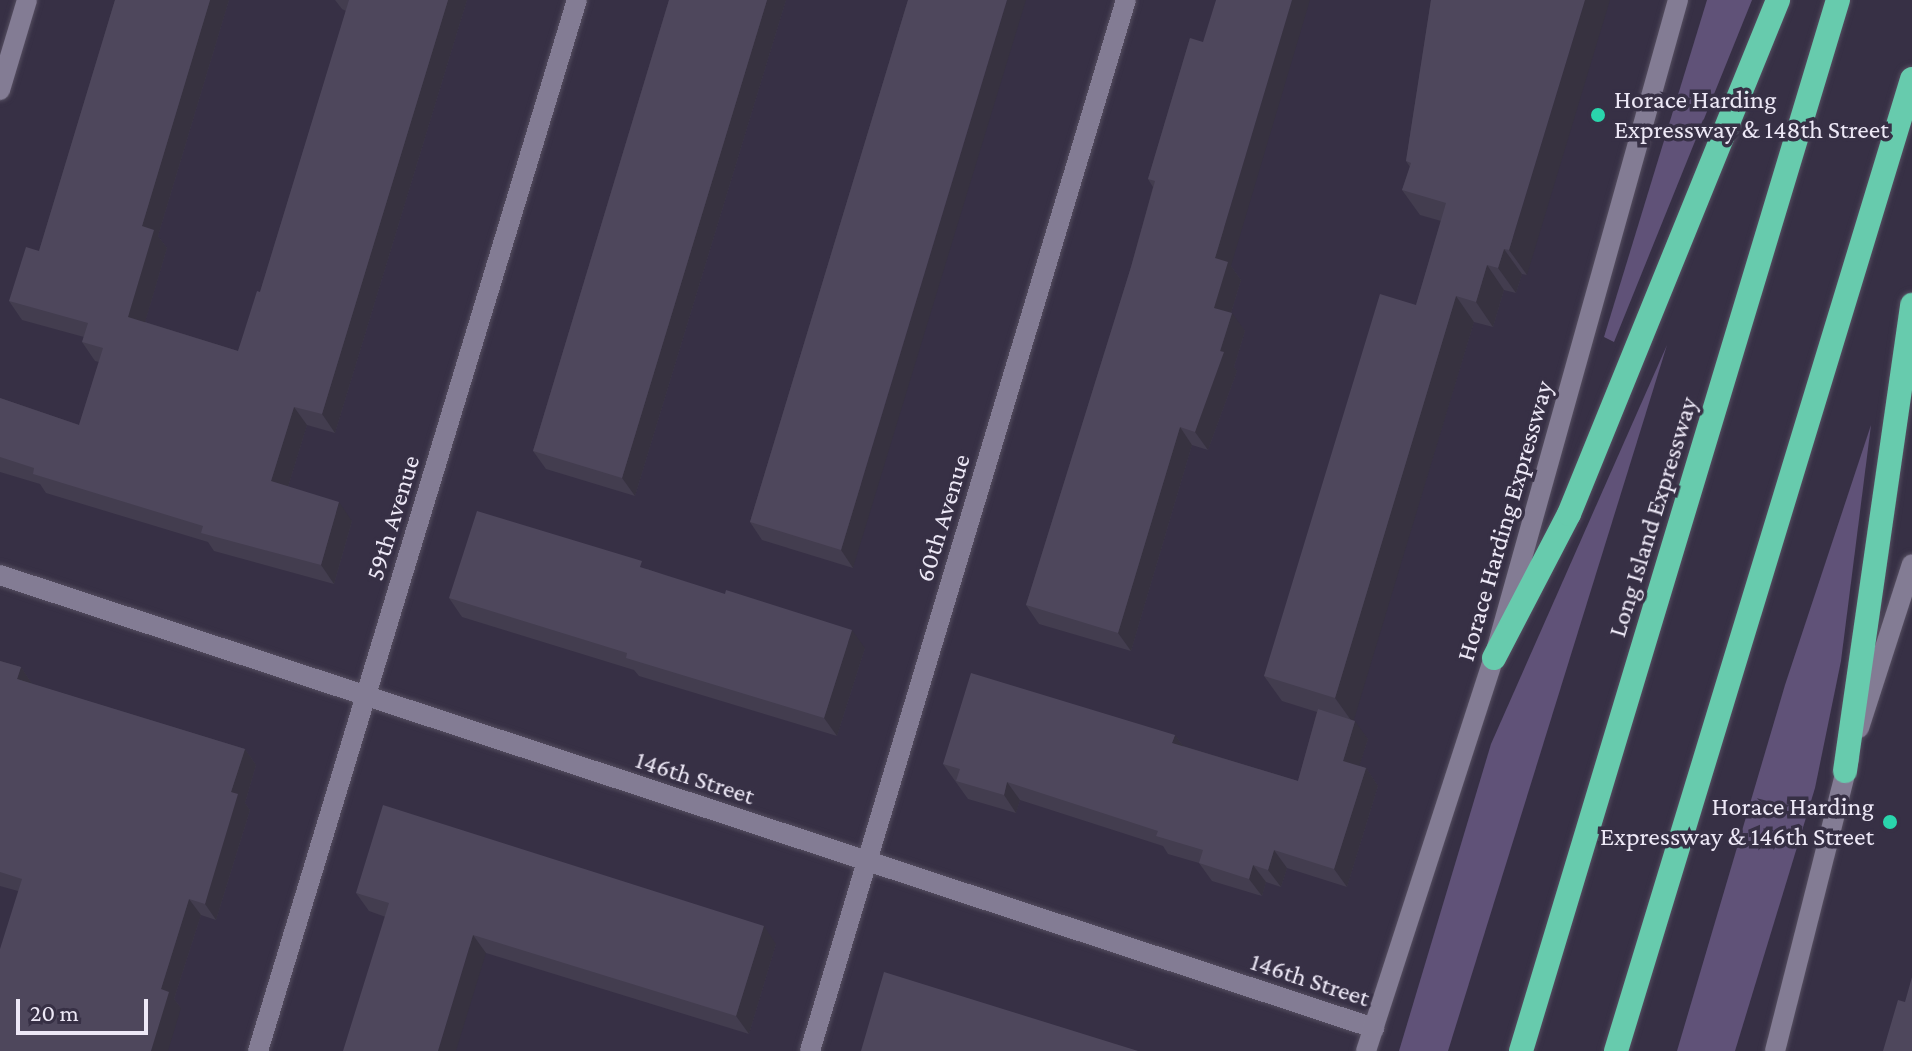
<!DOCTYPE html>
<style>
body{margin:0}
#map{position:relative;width:1912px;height:1051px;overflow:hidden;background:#373045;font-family:"Crimson Pro",serif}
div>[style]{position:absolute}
.green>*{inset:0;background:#605278}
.roads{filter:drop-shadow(0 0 2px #554e60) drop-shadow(0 0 2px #554e60)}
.street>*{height:20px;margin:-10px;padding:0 10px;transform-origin:10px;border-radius:10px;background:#837c94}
.secondary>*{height:20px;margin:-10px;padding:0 10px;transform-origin:10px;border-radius:10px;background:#837c94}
.highway>*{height:24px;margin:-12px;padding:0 12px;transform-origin:12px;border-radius:12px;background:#67cbad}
.wall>*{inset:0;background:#433d4f}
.shaded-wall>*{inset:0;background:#373240}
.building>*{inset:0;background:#4e475c}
.dots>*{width:22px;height:22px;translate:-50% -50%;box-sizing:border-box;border:4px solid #373045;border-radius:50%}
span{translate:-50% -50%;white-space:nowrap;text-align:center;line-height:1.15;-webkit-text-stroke:7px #373045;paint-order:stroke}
.poi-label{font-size:26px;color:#ede8f6}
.left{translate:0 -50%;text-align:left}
.right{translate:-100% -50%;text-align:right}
.street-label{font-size:26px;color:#ede8f6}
.scale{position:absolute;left:16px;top:999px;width:132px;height:36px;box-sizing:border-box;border:4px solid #ede8f6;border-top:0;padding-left:10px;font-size:24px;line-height:28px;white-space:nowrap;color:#ede8f6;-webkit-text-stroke:6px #373045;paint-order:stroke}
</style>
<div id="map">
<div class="green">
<div style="clip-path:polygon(1707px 0,1752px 0,1614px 342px,1604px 337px)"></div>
<div style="clip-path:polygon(1667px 345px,1448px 1051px,1399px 1051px,1491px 744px)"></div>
<div style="clip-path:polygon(1871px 425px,1841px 661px,1815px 788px,1735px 1051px,1677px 1051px,1785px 685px)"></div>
</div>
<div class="roads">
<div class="street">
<div style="left:0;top:90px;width:94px;rotate:-73.3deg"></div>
<div style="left:0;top:575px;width:1447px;rotate:18.25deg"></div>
<div style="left:258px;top:1051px;width:1098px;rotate:-73.12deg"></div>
<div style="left:810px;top:1051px;width:1097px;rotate:-73.27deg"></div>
</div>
<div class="secondary">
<div style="left:1859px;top:728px;width:172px;rotate:-72.1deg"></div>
<div style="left:1366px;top:1051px;width:413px;rotate:-72deg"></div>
<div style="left:1494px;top:658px;width:683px;rotate:-74.38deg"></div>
<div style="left:1775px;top:1051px;width:302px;rotate:-75.8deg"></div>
</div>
<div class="highway">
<div style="left:1494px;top:658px;width:162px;rotate:-62.5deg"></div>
<div style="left:1569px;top:514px;width:555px;rotate:-67.87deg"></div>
<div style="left:1845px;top:771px;width:471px;rotate:-81.8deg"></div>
<div style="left:1521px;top:1051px;width:1098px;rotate:-73.22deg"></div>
<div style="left:1616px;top:1051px;width:1016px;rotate:-73.06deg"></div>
</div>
</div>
<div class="wall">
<div style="clip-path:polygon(115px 0,229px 0,158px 236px,167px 248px,145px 322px,238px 351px,260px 292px,346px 11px,342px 9px,335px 0,467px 0,335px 433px,307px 425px,288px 487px,352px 521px,334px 584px,214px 551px,208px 542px,46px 493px,40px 484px,0 472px,0 398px,79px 425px,99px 362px,95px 361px,82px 342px,84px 337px,22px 320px,9px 301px,39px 251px)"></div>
<div style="clip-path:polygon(669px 0,786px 0,635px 496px,546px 469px,533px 451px)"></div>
<div style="clip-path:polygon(908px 0,853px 568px,762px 540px,750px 522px)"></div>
<div style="clip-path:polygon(1431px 0,1527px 275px,1522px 274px,1516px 293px,1504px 290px,1493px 327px,1474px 322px,1353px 720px,1368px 739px,1359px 766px,1366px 768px,1378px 786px,1347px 887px,1287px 868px,1281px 887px,1266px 882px,1262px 896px,1212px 881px,1199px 863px,1168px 854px,1163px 846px,1020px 800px,1016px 813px,968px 799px,943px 764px,1175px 735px,1183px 746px,1298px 781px,1317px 712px,1282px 701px,1264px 676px,1416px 305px,1441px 221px,1420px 215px,1402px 190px,1410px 167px,1406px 161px)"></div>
<div style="clip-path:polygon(1190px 38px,1231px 266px,1241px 280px,1231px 313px,1245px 331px,1234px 367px,1237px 371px,1208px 450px,1192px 445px,1131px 651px,1039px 624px,1026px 605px,1131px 267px,1153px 187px,1148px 179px)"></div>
<div style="clip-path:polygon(647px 569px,865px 648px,837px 736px,639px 676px,634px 670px,462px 617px,449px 598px)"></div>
<div style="clip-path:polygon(0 661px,21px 667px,32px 684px,245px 749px,256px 765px,245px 803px,250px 810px,216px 920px,201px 915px,174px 999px,181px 1008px,18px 891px,0 886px)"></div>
<div style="clip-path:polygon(356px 893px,776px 944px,749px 1034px,486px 953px,369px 911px)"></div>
</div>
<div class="shaded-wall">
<div style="clip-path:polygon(210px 0,229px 0,158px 236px,167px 248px,141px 336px,128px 317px,142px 226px)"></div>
<div style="clip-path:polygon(448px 0,467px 0,335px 433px,322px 414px)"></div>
<div style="clip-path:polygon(767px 0,786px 0,635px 496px,622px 478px)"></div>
<div style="clip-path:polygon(1007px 0,1026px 0,853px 568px,841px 550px)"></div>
<div style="clip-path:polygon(1292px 0,1310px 0,1231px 266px,1241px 280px,1227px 326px,1214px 308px,1215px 258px)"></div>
<div style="clip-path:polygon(1585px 0,1610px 0,1527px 275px,1509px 250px)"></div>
<div style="clip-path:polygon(1504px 249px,1522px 274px,1516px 293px,1498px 268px)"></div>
<div style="clip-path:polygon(1487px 265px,1504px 290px,1493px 327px,1476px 302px)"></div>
<div style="clip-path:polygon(1456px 296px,1474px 322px,1353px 723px,1335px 698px)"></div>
<div style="clip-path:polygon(1232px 313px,1245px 331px,1234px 367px,1237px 371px,1208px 450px,1195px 432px)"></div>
<div style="clip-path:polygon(294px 407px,307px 425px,284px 500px,271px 481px)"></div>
<div style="clip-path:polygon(1180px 427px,1192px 445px,1131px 651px,1118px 633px)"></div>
<div style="clip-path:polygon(339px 502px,352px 521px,334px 584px,321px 565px)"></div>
<div style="clip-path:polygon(852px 630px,865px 648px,837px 736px,824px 718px)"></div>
<div style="clip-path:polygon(21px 667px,32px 684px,17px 679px)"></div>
<div style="clip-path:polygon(1355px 721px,1368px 739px,1355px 779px,1343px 761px)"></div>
<div style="clip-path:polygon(1175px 735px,1188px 753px,1172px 743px)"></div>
<div style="clip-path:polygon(245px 749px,256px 765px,245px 803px,250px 810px,216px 920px,205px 904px,231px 792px)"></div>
<div style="clip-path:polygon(1366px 768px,1378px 786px,1347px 887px,1334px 869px)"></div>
<div style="clip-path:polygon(1007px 782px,1020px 800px,1016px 813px,1004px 795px)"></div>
<div style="clip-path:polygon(1274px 850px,1287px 868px,1281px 887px,1268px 870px)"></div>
<div style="clip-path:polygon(1253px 865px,1266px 882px,1262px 896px,1249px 879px)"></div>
<div style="clip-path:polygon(189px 899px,201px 915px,174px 999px,181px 1008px,168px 1051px,151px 1051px,161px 989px)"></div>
<div style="clip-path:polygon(764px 926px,776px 944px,749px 1034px,736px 1016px)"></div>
<div style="clip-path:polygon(473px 935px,486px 953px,456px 1051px,438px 1051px)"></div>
</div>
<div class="building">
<div style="clip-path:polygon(115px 0,210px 0,142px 226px,154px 230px,128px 317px,238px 351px,257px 291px,260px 292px,349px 0,448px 0,322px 414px,294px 407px,271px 481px,339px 502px,321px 565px,201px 533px,203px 526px,33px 474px,34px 468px,0 457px,0 398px,79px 425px,103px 348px,82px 342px,88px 323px,9px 301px,26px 247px,39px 251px)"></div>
<div style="clip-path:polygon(669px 0,767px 0,622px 478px,533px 451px)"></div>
<div style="clip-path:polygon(908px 0,1007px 0,841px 550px,750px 522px)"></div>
<div style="clip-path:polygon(1216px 0,1292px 0,1215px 258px,1228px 262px,1214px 308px,1232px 313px,1220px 351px,1224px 352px,1195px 432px,1180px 427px,1118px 633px,1026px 605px,1131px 267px,1155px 181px,1148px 179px,1190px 38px,1203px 42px)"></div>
<div style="clip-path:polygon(1431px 0,1585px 0,1509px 250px,1504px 249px,1498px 268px,1487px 265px,1476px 302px,1456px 296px,1335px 698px,1264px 676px,1380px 294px,1416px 305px,1446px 203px,1402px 190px,1411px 163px,1406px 161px)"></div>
<div style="clip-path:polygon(477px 511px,642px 561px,640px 567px,681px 580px,725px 594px,726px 590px,852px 630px,824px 718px,626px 658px,627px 653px,449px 598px)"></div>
<div style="clip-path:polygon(0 661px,21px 667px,17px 679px,245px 749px,231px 792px,238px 794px,205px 904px,189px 899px,161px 989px,169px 992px,151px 1051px,0 1051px,0 949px,22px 879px,0 872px)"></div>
<div style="clip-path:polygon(971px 673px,1175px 735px,1172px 743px,1298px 781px,1318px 709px,1355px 721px,1343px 761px,1366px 768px,1334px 869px,1274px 850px,1268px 870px,1253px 865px,1249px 879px,1199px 863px,1203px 850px,1156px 836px,1158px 831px,1007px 782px,1004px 795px,956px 781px,960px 769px,943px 764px)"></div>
<div style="clip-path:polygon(383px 805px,764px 926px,736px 1016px,473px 935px,438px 1051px,343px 1051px,389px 903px,356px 893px)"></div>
<div style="clip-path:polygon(884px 972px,1138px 1051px,861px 1051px)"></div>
<div style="clip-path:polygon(1912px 977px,1912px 1051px,1883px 1051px,1898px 1000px,1905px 1002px)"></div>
</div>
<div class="dots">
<div style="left:1598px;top:115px;background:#2ad5ac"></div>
<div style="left:1890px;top:822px;background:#2ad5ac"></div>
</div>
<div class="poi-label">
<span class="left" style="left:1614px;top:115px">Horace Harding<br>Expressway &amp; 148th Street</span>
<span class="right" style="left:1874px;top:822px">Horace Harding<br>Expressway &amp; 146th Street</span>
</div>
<div class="street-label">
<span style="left:1653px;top:517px;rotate:-73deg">Long Island Expressway</span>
<span style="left:393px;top:518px;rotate:-73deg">59th Avenue</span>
<span style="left:943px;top:518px;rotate:-73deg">60th Avenue</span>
<span style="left:1505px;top:521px;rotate:-74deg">Horace Harding Expressway</span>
<span style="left:695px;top:778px;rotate:18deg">146th Street</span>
<span style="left:1310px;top:980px;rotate:18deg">146th Street</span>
</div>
<div class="scale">20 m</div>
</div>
